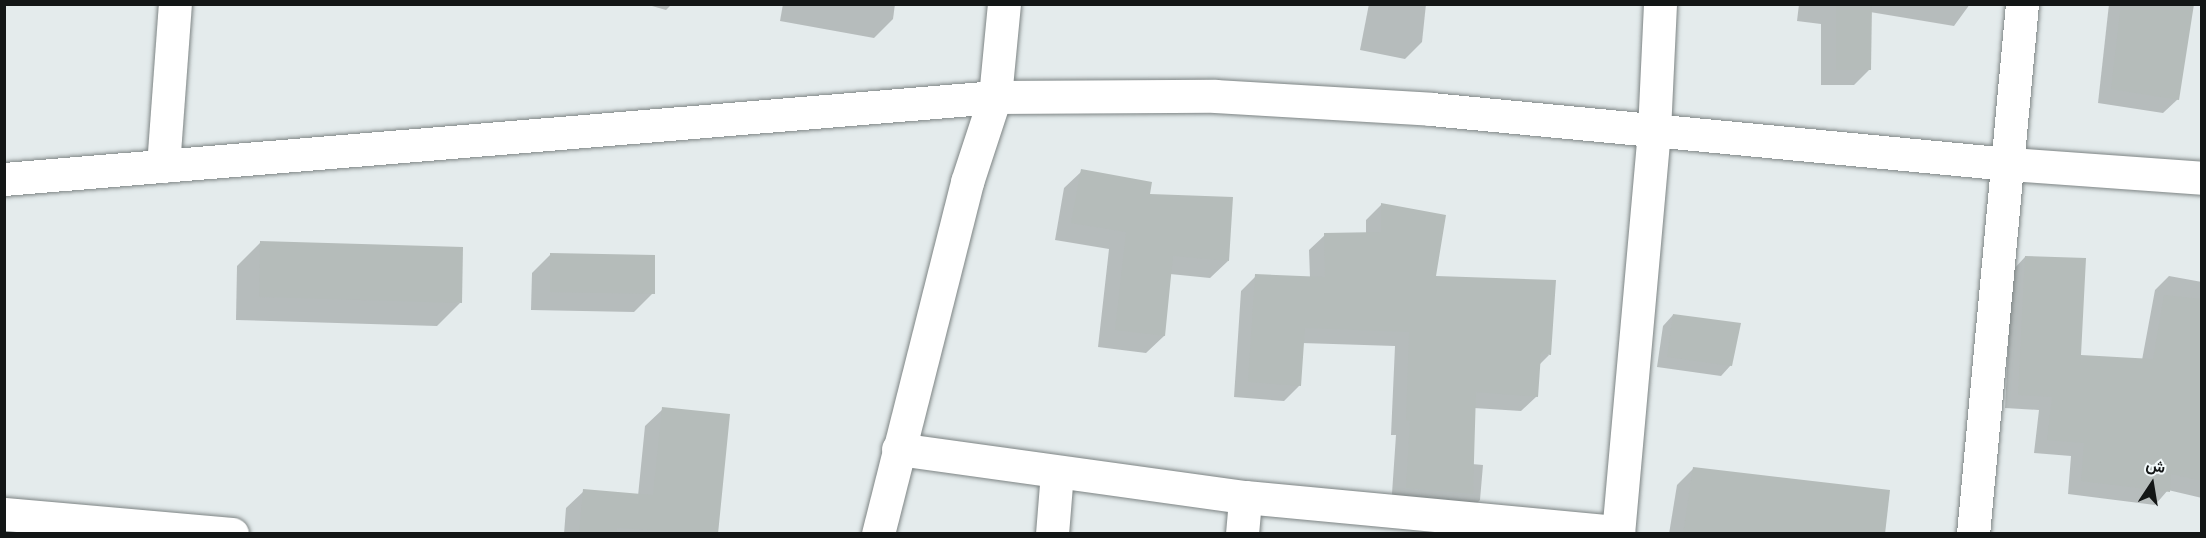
<!DOCTYPE html>
<meta charset="utf-8">
<style>
body{margin:0}
#map{position:relative;width:2206px;height:538px;overflow:hidden;background:#e4ebec;font-family:"Varela Round",Vazirmatn,sans-serif}
div>[style]{position:absolute}
.shadow>*{inset:0;background:#0003}
.building>*{inset:0;background:#b5bcba}
.roads{filter:drop-shadow(0 0 2px #7d8484) drop-shadow(0 0 2px #7d8484)}
.minor>*{height:33px;margin:-16.5px;padding:0 16.5px;transform-origin:16.5px;border-radius:16.5px;background:#fff}
.major>*{height:33px;margin:-16.5px;padding:0 16.5px;transform-origin:16.5px;border-radius:16.5px;background:#fff}
span{translate:-50% -50%;white-space:nowrap;text-align:center;line-height:1.15;-webkit-text-stroke:5px #f2f9fa;paint-order:stroke}
.frame{position:absolute;inset:0;border:6px solid #131616;pointer-events:none}
.north{position:absolute;left:2122px;top:454px;width:60px;height:60px;-webkit-text-stroke:4px #f2f9fa;paint-order:stroke;rotate:12deg;font-size:16px;font-weight:700;line-height:24px;text-align:center;color:#131616}
.north::after{content:'';display:block;margin:auto;width:21px;height:27px;background:#131616;clip-path:polygon(50% 0,100% 100%,50% 72%,0 100%)}
</style>
<div id="map">
<div class="shadow">
<div style="clip-path:polygon(645px 4px,672px 4px,666px 10px)"></div>
<div style="clip-path:polygon(783px 4px,895px 4px,893px 19px,874px 38px,780px 21px)"></div>
<div style="clip-path:polygon(1369px 4px,1426px 4px,1422px 42px,1405px 59px,1360px 50px)"></div>
<div style="clip-path:polygon(1799px 4px,1970px 4px,1954px 26px,1870px 12px,1869px 70px,1854px 85px,1821px 85px,1821px 24px,1797px 21px)"></div>
<div style="clip-path:polygon(2109px 4px,2193px 4px,2178px 99px,2163px 113px,2098px 103px)"></div>
<div style="clip-path:polygon(1082px 171px,1149px 196px,1228px 261px,1210px 278px,1170px 274px,1164px 336px,1146px 353px,1098px 347px,1109px 249px,1055px 240px,1064px 188px)"></div>
<div style="clip-path:polygon(1381px 205px,1434px 277px,1549px 355px,1539px 365px,1537px 396px,1521px 411px,1474px 408px,1472px 464px,1483px 465px,1480px 500px,1465px 515px,1391px 508px,1396px 435px,1391px 435px,1395px 346px,1302px 343px,1299px 386px,1284px 401px,1234px 397px,1241px 291px,1256px 276px,1310px 278px,1309px 250px,1325px 235px,1366px 234px,1366px 220px)"></div>
<div style="clip-path:polygon(261px 242px,460px 303px,437px 326px,236px 320px,237px 266px)"></div>
<div style="clip-path:polygon(551px 254px,653px 293px,634px 312px,531px 310px,532px 273px)"></div>
<div style="clip-path:polygon(2025px 257px,2079px 356px,2142px 360px,2155px 290px,2169px 276px,2202px 282px,2202px 498px,2168px 490px,2155px 505px,2068px 494px,2071px 456px,2034px 453px,2039px 410px,2005px 408px,2012px 271px)"></div>
<div style="clip-path:polygon(1673px 315px,1731px 365px,1721px 376px,1657px 367px,1663px 326px)"></div>
<div style="clip-path:polygon(663px 409px,717px 534px,564px 534px,566px 508px,584px 491px,638px 496px,645px 426px)"></div>
<div style="clip-path:polygon(1693px 469px,1883px 534px,1669px 534px,1677px 485px)"></div>
</div>
<div class="building">
<div style="clip-path:polygon(1836px 4px,1872px 4px,1871px 70px,1836px 70px)"></div>
<div style="clip-path:polygon(2121px 4px,2194px 4px,2179px 100px,2111px 89px)"></div>
<div style="clip-path:polygon(1081px 169px,1152px 182px,1150px 194px,1233px 197px,1229px 261px,1173px 256px,1165px 336px,1115px 330px,1126px 232px,1071px 223px)"></div>
<div style="clip-path:polygon(1381px 203px,1446px 215px,1436px 276px,1556px 280px,1551px 355px,1541px 354px,1538px 397px,1476px 392px,1473px 494px,1406px 488px,1410px 421px,1406px 420px,1409px 332px,1305px 328px,1301px 386px,1248px 382px,1255px 274px,1325px 277px,1324px 233px,1381px 232px)"></div>
<div style="clip-path:polygon(260px 241px,463px 247px,462px 303px,259px 297px)"></div>
<div style="clip-path:polygon(550px 253px,655px 255px,655px 294px,550px 292px)"></div>
<div style="clip-path:polygon(2025px 256px,2086px 258px,2081px 355px,2153px 359px,2164px 295px,2202px 299px,2202px 481px,2171px 474px,2170px 492px,2081px 481px,2084px 443px,2047px 440px,2052px 397px,2018px 395px)"></div>
<div style="clip-path:polygon(1673px 314px,1741px 323px,1732px 366px,1667px 357px)"></div>
<div style="clip-path:polygon(662px 407px,730px 414px,718px 534px,617px 528px,617px 534px,579px 534px,583px 489px,653px 495px)"></div>
<div style="clip-path:polygon(1693px 467px,1890px 490px,1885px 534px,1683px 534px)"></div>
</div>
<div class="roads">
<div class="minor">
<div style="left:163px;top:166px;width:162px;rotate:-85.8deg"></div>
<div style="left:898px;top:449px;width:350px;rotate:7.9deg"></div>
<div style="left:1245px;top:497px;width:375px;rotate:5.4deg"></div>
<div style="left:4px;top:514px;width:229px;rotate:5deg"></div>
<div style="left:878px;top:534px;width:363px;rotate:-75.8deg"></div>
<div style="left:967px;top:182px;width:89px;rotate:-71.8deg"></div>
<div style="left:995px;top:97px;width:93px;rotate:-84.5deg"></div>
<div style="left:1052px;top:534px;width:62px;rotate:-85.4deg"></div>
<div style="left:1242px;top:534px;width:37px;rotate:-85deg"></div>
<div style="left:1618px;top:534px;width:405px;rotate:-84.9deg"></div>
<div style="left:1654px;top:131px;width:127px;rotate:-87.3deg"></div>
<div style="left:1973px;top:534px;width:532px;rotate:-84.72deg"></div>
</div>
<div class="major">
<div style="left:4px;top:179px;width:994px;rotate:-4.73deg"></div>
<div style="left:995px;top:97px;width:220px;rotate:-0.3deg"></div>
<div style="left:1215px;top:96px;width:216px;rotate:3.4deg"></div>
<div style="left:1431px;top:109px;width:581px;rotate:5.44deg"></div>
<div style="left:2009px;top:164px;width:194px;rotate:4.1deg"></div>
</div>
</div>
<div class="frame"></div>
<div class="north">ش</div>
</div>
